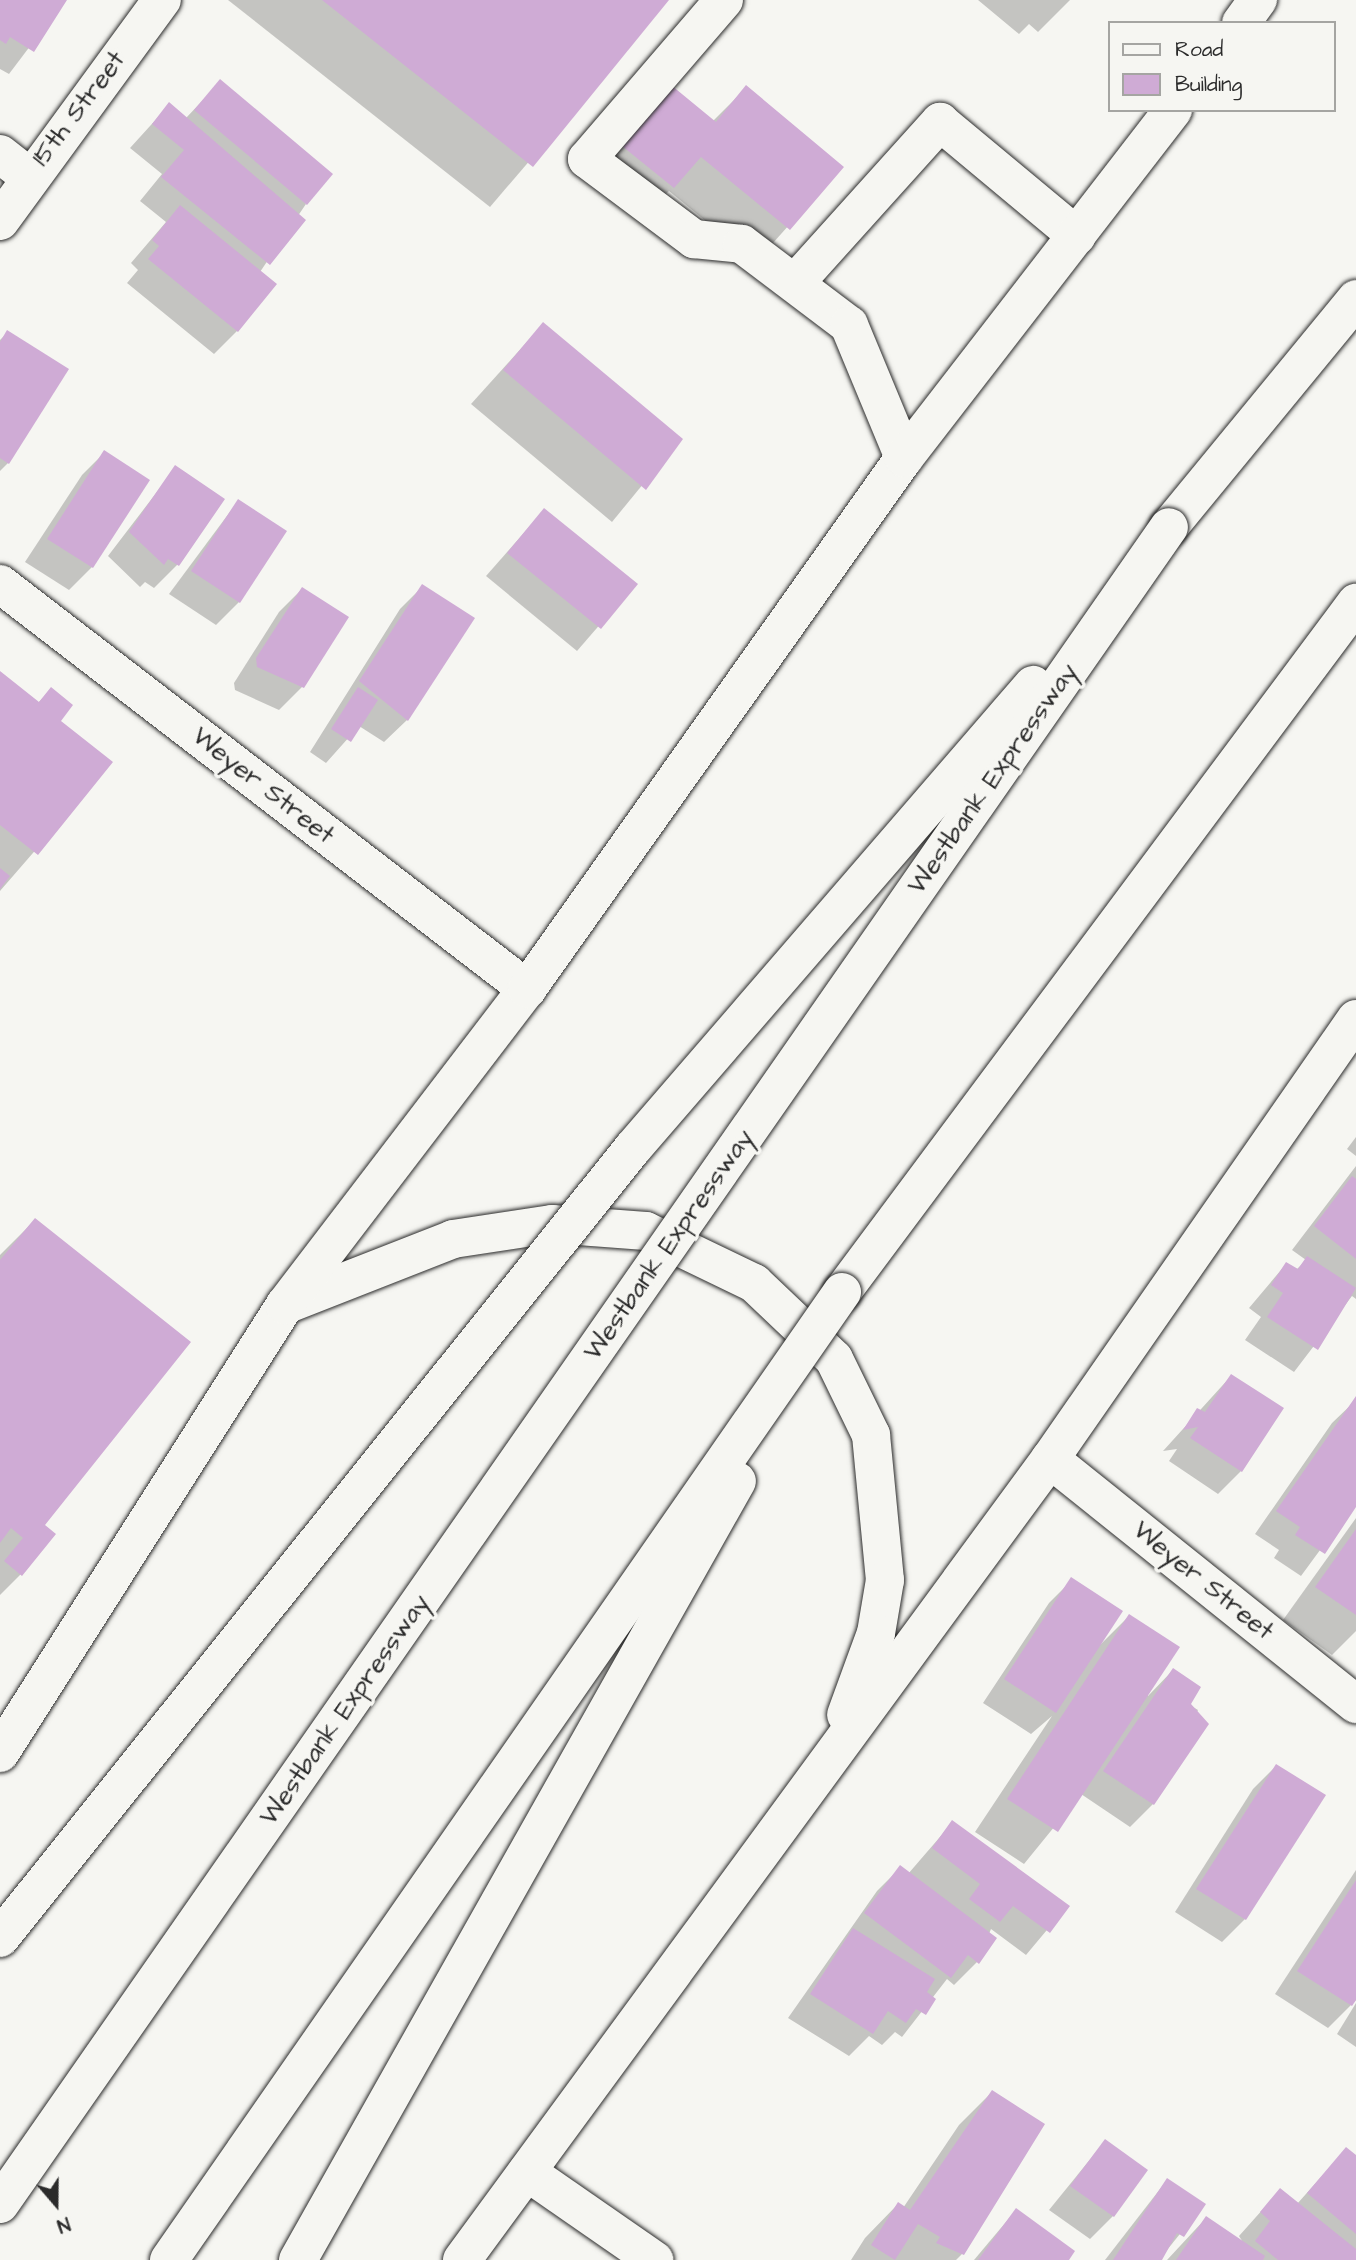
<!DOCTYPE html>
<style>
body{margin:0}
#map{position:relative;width:1356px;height:2260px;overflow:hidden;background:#f6f6f2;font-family:"Architects Daughter",sans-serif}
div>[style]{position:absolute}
.shadow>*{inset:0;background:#0003}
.building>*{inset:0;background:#cfabd5}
.roads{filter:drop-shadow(0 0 2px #2b2b2b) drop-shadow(0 0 2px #2b2b2b)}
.minor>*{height:38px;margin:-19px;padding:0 19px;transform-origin:19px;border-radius:19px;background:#f6f6f2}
.major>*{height:38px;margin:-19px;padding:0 19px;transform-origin:19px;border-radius:19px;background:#f6f6f2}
.highway>*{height:38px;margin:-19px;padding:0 19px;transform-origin:19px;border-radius:19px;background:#f6f6f2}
.bridges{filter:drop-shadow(0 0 2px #2b2b2b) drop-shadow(0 0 2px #2b2b2b)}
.highway-bridge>*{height:38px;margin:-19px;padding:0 19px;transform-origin:19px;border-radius:19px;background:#f6f6f2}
span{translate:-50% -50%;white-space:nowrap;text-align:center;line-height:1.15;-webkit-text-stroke:7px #f6f6f2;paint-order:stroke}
.street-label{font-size:26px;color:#2b2b2b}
.legend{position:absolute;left:1108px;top:21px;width:228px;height:91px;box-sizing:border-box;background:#f6f6f2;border:2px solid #a5a5a2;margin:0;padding:9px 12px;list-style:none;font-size:21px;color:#2b2b2b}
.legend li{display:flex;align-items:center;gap:14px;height:35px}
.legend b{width:35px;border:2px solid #a5a5a2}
.north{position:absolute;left:21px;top:2169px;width:70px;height:70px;-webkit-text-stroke:5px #f6f6f2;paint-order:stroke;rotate:160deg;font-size:19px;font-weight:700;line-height:28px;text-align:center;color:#2b2b2b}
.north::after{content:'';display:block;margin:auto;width:24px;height:32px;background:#2b2b2b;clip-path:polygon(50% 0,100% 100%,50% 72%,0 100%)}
</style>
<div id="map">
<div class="shadow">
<div style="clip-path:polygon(0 0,65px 0,9px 74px,0 69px)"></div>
<div style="clip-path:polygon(228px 0,667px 0,490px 207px)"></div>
<div style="clip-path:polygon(978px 0,1070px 0,1038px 32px,1029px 24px,1019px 34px)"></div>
<div style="clip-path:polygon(220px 82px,306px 204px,260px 272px,237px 331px,214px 354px,127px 283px,138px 270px,131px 263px,166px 222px,140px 201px,162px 174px,130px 148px,170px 104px,186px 118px)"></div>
<div style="clip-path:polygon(746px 88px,841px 167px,756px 262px,669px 191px,639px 220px,590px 180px,638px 120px,713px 121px)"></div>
<div style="clip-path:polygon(543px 324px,680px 439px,612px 522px,471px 404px)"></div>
<div style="clip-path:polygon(8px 332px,8px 463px,0 471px,0 340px)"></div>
<div style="clip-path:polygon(105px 452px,92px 567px,69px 590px,25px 562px,82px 475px)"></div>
<div style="clip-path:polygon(176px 467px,223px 499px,177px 565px,154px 588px,145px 582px,140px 587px,108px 556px)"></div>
<div style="clip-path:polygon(238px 501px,239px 602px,216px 625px,169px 594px)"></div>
<div style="clip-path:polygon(544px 510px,635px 584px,577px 651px,486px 576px)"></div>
<div style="clip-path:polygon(423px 586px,407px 720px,384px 742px,359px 726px,326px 763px,310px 752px,400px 609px)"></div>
<div style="clip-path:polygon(302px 589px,302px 687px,279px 710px,235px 690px,234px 683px,279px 612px)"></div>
<div style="clip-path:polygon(0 673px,38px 703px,51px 689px,59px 721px,111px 763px,0 891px)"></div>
<div style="clip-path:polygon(1356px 1137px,1356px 1156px,1347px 1149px)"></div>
<div style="clip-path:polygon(1356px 1166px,1356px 1299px,1352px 1296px,1294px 1372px,1245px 1340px,1261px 1317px,1249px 1308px,1286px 1264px,1296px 1270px,1306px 1260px,1292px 1250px)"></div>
<div style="clip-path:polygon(35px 1220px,42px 1525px,21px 1574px,0 1595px,0 1255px)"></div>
<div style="clip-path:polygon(1231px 1376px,1241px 1471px,1218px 1494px,1169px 1461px,1177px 1449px,1163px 1451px)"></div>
<div style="clip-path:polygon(1356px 1400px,1356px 1501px,1301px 1576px,1274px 1558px,1279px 1550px,1255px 1534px,1332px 1423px)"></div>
<div style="clip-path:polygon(1356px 1518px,1356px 1631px,1332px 1655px,1283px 1620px)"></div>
<div style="clip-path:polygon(1072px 1580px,1099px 1646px,1129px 1616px,1148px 1696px,1173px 1670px,1188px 1704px,1198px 1710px,1153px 1804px,1130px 1827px,1081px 1794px,1024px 1864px,975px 1832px,1052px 1716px,1031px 1734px,983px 1703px,1049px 1603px)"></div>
<div style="clip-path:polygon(1276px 1766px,1245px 1919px,1222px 1942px,1175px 1912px,1253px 1789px)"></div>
<div style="clip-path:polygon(952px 1823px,1067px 1906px,1026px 1955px,991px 1929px,977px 1962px,954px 1985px,947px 1979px,902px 2037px,895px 2032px,882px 2045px,869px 2036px,849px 2056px,788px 2018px,877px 1891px,900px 1868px,908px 1874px)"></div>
<div style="clip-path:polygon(1356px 1870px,1356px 2000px,1328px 2028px,1275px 1994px)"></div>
<div style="clip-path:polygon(1356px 2003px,1356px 2047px,1337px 2034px)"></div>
<div style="clip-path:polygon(992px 2092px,962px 2254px,956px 2260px,851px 2260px,865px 2238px,898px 2204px,903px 2208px,959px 2125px)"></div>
<div style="clip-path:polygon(1105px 2141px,1113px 2216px,1090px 2239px,1049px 2210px)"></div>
<div style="clip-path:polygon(1346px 2149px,1356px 2158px,1356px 2260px,1167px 2260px,1206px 2218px,1244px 2244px,1239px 2236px,1280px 2190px,1297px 2204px)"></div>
<div style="clip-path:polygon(1167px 2180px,1204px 2204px,1159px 2260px,1105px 2260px)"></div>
<div style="clip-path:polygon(1016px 2210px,1066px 2260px,974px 2260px)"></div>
</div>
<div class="building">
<div style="clip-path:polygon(0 0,67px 0,34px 52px,10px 37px,6px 44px,0 40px)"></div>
<div style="clip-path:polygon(322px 0,669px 0,533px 167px)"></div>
<div style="clip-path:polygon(220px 79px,333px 174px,307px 205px,194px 110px)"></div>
<div style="clip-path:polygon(671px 85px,716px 122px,746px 85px,844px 167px,790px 230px,701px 157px,674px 188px,622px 146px)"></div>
<div style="clip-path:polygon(169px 102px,306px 220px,270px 265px,161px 177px,184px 150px,152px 124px)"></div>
<div style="clip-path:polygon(180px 205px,277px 284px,238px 332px,148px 259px,159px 246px,152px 240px)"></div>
<div style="clip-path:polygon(543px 322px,683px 439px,646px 490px,503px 370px)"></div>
<div style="clip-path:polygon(7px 330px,69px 369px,9px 464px,0 458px,0 342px)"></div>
<div style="clip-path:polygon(104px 450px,150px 480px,93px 568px,47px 539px)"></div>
<div style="clip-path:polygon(175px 465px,225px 499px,179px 566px,168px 559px,164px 565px,129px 532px)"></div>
<div style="clip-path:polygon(238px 499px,287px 531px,240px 603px,191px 571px)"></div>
<div style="clip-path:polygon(544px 508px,638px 584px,601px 629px,507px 553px)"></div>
<div style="clip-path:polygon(422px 584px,475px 618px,408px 721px,359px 681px)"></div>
<div style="clip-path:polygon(302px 587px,349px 617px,304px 688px,257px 667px,256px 658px)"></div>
<div style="clip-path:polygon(0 671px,39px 702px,51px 687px,73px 705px,61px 721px,113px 762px,38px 855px,0 825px)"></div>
<div style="clip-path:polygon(358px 687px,378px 700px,351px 742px,331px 729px)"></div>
<div style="clip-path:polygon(0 868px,10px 876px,0 889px)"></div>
<div style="clip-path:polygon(1352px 1176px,1356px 1179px,1356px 1259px,1314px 1226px)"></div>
<div style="clip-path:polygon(35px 1218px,191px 1342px,45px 1525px,56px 1534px,22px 1576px,4px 1561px,23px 1538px,11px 1528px,0 1543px,0 1260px)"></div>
<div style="clip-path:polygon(1307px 1256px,1356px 1288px,1318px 1350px,1267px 1317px,1283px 1293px,1271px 1285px,1286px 1262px,1298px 1269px)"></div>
<div style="clip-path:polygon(1231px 1374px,1284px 1408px,1242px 1472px,1190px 1438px,1198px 1427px,1183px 1430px,1197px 1408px,1205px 1412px)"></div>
<div style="clip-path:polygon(1356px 1396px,1356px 1507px,1325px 1554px,1295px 1535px,1300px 1527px,1276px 1511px)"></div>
<div style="clip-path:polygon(1356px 1529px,1356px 1615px,1315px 1587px)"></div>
<div style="clip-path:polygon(1071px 1577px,1123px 1611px,1056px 1713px,1004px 1679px)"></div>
<div style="clip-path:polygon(1129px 1614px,1180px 1647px,1058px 1832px,1007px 1799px)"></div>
<div style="clip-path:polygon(1173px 1668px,1201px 1687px,1191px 1704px,1209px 1724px,1154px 1805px,1103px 1771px)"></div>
<div style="clip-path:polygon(1276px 1764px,1326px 1795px,1246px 1920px,1196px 1889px)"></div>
<div style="clip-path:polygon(952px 1820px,1070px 1906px,1050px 1933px,1013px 1906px,1000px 1922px,969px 1899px,980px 1884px,932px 1848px)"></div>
<div style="clip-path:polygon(900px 1865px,997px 1938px,979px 1964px,968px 1955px,951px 1978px,864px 1913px)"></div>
<div style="clip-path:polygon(1356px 1880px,1356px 2000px,1352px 2006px,1297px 1971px)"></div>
<div style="clip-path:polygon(853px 1928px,935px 1979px,927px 1992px,936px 1999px,926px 2015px,916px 2009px,906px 2023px,888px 2011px,873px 2034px,810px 1994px)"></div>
<div style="clip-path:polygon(992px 2090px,1045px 2124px,964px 2255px,936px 2243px,940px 2237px,918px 2224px,895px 2260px,871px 2245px,898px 2202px,910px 2210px)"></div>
<div style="clip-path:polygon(1105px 2139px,1148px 2170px,1114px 2217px,1070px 2186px)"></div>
<div style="clip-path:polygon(1346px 2147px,1356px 2155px,1356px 2234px,1307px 2193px)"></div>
<div style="clip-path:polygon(1167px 2178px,1206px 2204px,1184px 2237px,1177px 2233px,1162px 2260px,1113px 2260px)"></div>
<div style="clip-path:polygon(1280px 2188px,1356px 2249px,1356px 2260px,1278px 2260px,1255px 2241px,1270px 2221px,1260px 2212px)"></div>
<div style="clip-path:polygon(1016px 2208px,1075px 2251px,1069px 2260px,978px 2260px)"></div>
<div style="clip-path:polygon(1206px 2216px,1265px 2256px,1263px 2260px,1176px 2260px)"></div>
</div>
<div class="roads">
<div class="minor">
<div style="left:724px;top:0;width:210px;rotate:130.7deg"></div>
<div style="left:587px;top:159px;width:134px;rotate:36.8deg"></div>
<div style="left:694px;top:239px;width:48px;rotate:5.9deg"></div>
<div style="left:742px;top:244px;width:134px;rotate:37.1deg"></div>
<div style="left:849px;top:325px;width:144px;rotate:67.5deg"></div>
<div style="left:0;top:154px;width:36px;rotate:38deg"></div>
<div style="left:0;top:221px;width:274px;rotate:-53.8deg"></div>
<div style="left:795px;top:283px;width:217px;rotate:-48deg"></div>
<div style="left:940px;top:122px;width:178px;rotate:39.8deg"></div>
<div style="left:0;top:584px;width:665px;rotate:37.54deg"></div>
<div style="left:1050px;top:1459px;width:392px;rotate:38.7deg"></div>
<div style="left:527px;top:2172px;width:155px;rotate:34.7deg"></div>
</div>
<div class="major">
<div style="left:1241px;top:23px;width:29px;rotate:-54deg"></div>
<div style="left:285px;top:1305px;width:180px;rotate:-21.4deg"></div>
<div style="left:453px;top:1239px;width:100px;rotate:-8.6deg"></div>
<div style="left:552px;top:1224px;width:94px;rotate:4.3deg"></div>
<div style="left:646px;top:1231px;width:120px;rotate:25.7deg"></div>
<div style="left:754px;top:1283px;width:110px;rotate:43.5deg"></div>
<div style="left:834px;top:1359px;width:85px;rotate:64deg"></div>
<div style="left:871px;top:1435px;width:146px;rotate:84.5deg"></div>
<div style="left:885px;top:1580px;width:54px;rotate:99.6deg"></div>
<div style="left:876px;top:1633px;width:87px;rotate:110.1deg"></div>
<div style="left:0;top:1753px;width:531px;rotate:-57.54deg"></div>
<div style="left:285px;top:1305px;width:398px;rotate:-52.6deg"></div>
<div style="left:527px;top:989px;width:651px;rotate:-54.63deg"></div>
<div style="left:904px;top:458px;width:440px;rotate:-52.3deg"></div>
<div style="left:462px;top:2260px;width:994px;rotate:-53.72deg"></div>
<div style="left:1050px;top:1459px;width:536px;rotate:-55.18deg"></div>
</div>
<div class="highway">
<div style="left:1169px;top:527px;width:295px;rotate:-50.6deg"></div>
<div style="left:842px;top:1292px;width:860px;rotate:-53.28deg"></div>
</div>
</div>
<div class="bridges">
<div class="highway-bridge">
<div style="left:0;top:1938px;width:1012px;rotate:-51.3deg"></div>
<div style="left:633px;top:1148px;width:612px;rotate:-49.18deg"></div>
<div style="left:0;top:2204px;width:2044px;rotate:-55.12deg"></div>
<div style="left:169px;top:2260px;width:1179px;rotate:-55.19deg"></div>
<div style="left:298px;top:2260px;width:894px;rotate:-60.6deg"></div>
</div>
</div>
<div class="street-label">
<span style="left:79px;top:109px;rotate:-53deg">15th Street</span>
<span style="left:993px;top:779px;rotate:-55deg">Westbank Expressway</span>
<span style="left:263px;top:786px;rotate:38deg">Weyer Street</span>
<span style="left:669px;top:1245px;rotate:-55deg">Westbank Expressway</span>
<span style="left:1203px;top:1581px;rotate:39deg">Weyer Street</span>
<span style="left:345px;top:1710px;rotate:-55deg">Westbank Expressway</span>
</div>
<ul class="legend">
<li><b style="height:9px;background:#f6f6f2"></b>Road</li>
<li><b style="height:19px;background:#cfabd5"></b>Building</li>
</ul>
<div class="north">N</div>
</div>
